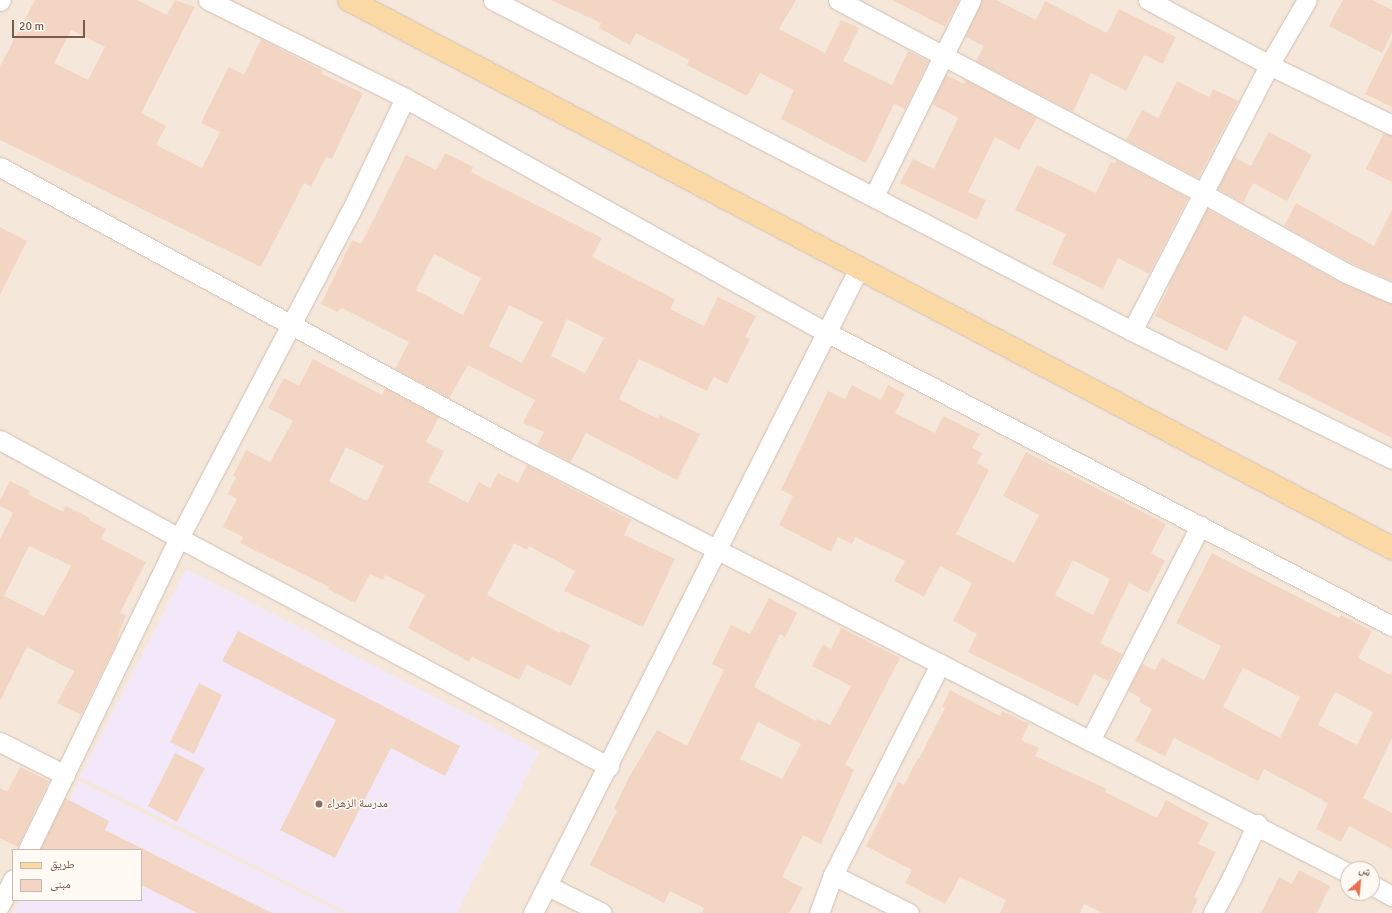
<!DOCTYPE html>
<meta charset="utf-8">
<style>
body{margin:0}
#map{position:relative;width:1392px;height:913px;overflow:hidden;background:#fdf6ec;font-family:Signika,"Noto Naskh Arabic",sans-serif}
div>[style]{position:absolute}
.residential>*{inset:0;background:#f5e8da}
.education>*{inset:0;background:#f3e8fa}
.building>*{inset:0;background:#f3d5c3}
.roads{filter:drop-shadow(0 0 1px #d1beb0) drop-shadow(0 0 1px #d1beb0)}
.minor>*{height:19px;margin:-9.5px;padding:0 9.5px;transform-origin:9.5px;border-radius:9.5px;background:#fff}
.primary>*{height:22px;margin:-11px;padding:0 11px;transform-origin:11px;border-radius:11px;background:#fbd9a5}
.dots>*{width:11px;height:11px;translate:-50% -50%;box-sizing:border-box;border:2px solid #fffaf3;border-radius:50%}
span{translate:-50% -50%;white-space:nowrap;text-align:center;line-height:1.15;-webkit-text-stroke:3px #fffaf3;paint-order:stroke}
.education-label{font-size:12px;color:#785e54}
.left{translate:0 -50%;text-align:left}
.legend{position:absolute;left:12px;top:849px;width:130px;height:52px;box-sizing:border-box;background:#fffaf3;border:1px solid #cabbb1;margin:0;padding:5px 7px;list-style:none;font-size:12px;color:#7a5c4d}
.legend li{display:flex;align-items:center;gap:8px;height:20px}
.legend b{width:20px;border:1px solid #cabbb1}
.north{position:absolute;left:1340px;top:861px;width:40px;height:40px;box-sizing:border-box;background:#fffaf3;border:1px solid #cabbb1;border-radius:50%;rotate:27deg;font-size:11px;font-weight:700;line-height:16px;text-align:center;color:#7a5c4d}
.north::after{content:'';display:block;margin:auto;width:14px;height:18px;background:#e76f51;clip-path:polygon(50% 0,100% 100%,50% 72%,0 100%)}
.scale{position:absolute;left:12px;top:20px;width:73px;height:18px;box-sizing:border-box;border:2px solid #7a5c4d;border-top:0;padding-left:5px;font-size:12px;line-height:14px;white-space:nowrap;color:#7a5c4d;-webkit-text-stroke:3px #fffaf3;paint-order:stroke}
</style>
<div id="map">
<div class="residential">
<div style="clip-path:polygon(evenodd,0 0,1392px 0,1392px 913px,0 913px,0 0,13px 850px,141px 850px,141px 900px,13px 900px,13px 850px,0 0,1348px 869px,1372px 869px,1372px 893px,1348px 893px,1348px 869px)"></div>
</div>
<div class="education">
<div style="clip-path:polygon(186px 569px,539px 751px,457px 913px,349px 913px,80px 777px)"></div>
<div style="clip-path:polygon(79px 781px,342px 913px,13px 913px,20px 900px,141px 900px,141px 850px,45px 850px)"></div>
</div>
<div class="building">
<div style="clip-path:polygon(evenodd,35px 0,137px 0,167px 15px,175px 0,195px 7px,141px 113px,166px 126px,156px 145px,202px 168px,220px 132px,201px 123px,229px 67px,244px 75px,261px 39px,323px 71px,322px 74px,363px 93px,332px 159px,326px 157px,311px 187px,304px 183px,261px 267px,0 140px,0 66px,35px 0,71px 30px,105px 47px,88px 80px,54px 63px,71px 30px)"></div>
<div style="clip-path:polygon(551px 0,796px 0,779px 29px,825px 53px,841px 20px,859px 28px,843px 61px,892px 85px,908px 51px,929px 61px,905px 109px,894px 104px,866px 163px,781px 119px,794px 90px,760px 73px,747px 96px,687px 65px,689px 60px,636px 33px,630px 45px,599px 28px,601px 23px)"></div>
<div style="clip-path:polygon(892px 0,959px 0,945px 27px)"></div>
<div style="clip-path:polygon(982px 0,996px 0,1036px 20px,1045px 1px,1107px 33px,1119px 9px,1176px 37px,1163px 64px,1144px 55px,1126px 91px,1091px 73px,1073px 112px,976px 61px,984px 46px,965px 37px)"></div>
<div style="clip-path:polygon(1343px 0,1372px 0,1392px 10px,1392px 33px,1382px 53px,1329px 26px)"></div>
<div style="clip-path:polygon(1392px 40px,1392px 107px,1365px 94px)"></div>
<div style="clip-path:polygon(946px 75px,964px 84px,966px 80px,1037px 118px,1019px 150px,995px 137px,968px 192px,986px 200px,977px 220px,900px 183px,913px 159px,934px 169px,958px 118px,932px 104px)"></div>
<div style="clip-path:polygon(1177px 81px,1209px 97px,1213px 89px,1238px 101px,1198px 178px,1126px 140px,1142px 110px,1158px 118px)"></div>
<div style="clip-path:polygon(1269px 132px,1312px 155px,1287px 201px,1253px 183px,1243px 203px,1218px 189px,1234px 157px,1251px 166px)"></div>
<div style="clip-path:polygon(1384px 133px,1392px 136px,1392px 182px,1366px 169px)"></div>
<div style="clip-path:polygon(evenodd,445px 153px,473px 167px,471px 172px,602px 238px,592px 257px,675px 299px,670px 309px,704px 326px,718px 297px,756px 316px,745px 337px,750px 339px,727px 384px,714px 377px,707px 391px,639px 359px,619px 399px,658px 419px,660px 415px,700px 434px,677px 480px,586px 433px,571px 462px,537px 445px,544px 432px,523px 423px,535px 400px,468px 365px,449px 398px,395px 369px,409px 342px,342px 308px,337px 312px,321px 304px,352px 240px,361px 244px,406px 155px,436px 170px,445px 153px,434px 254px,481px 278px,463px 315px,416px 290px,434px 254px,445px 153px,509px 305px,543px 322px,522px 363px,489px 346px,509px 305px,445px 153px,567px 319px,604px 338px,585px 373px,551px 356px,567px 319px)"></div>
<div style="clip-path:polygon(1116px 160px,1188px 198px,1149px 274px,1118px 258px,1103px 289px,1052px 264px,1066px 234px,1015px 210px,1037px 165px,1096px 193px,1111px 162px,1115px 163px)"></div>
<div style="clip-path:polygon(1296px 203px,1374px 246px,1392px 210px,1392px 281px,1351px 263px,1284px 226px)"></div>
<div style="clip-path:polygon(1207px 209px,1341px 283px,1392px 304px,1392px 438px,1278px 380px,1297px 342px,1244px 315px,1227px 351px,1155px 316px,1170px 285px,1169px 284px)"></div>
<div style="clip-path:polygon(0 227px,27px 241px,0 295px)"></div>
<div style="clip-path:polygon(evenodd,313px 359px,382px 395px,385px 388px,439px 417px,426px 442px,444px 451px,428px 482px,468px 503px,479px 482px,490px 488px,498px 473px,518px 483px,527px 465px,631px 520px,624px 535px,675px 559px,643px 627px,564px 591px,575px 571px,529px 546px,527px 550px,514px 543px,487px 595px,560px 633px,561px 631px,590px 645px,571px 686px,527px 665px,519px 680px,472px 657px,469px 662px,408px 628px,425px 595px,385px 575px,383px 580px,370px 574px,355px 603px,328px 589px,329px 587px,240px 543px,243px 537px,223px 527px,237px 499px,228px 494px,236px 477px,233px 476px,246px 450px,270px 462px,293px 421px,268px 408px,284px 378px,299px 386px,313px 359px,346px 447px,384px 466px,367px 501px,329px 481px,346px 447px)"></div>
<div style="clip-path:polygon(evenodd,852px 385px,881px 400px,888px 385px,905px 394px,895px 413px,935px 433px,943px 416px,980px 434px,972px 448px,982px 453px,977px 463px,989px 470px,956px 534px,1014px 563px,1039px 515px,1003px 496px,1026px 452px,1166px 524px,1151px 553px,1165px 561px,1148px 593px,1129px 583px,1100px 643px,1122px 654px,1108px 681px,1094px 674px,1078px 706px,968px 652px,977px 634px,953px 621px,972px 583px,940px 566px,924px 597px,894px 581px,905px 561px,855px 537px,852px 544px,838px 537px,831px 552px,779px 525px,793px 496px,781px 490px,828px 391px,845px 399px,852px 385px,1073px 560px,1110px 579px,1093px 615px,1055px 595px,1073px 560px)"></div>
<div style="clip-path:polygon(evenodd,10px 481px,30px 491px,28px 494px,63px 512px,66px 506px,90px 518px,89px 520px,106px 529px,101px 539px,146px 562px,120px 613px,126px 616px,117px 637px,119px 638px,81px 715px,57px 703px,74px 671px,27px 647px,0 701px,0 539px,13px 513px,0 506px,0 501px,10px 481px,29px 546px,71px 566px,44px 616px,4px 596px,29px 546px)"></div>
<div style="clip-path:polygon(evenodd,1212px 553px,1339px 618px,1341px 615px,1372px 631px,1358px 658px,1391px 675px,1392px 673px,1392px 738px,1363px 798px,1392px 813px,1392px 849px,1349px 826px,1341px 842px,1316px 829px,1328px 803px,1264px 769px,1258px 781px,1174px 738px,1165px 756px,1135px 741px,1152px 709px,1139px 702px,1141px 698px,1128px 691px,1142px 664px,1155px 670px,1162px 658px,1204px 680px,1221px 646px,1176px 623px,1212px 553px,1243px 668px,1300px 697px,1280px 738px,1223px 707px,1243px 668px,1212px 553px,1335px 692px,1373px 712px,1357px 745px,1318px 725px,1335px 692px)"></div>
<div style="clip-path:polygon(evenodd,769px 598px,797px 613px,785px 637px,780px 634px,754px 687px,816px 721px,817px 719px,830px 725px,851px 686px,812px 666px,823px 644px,831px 649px,841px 628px,900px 658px,845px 765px,854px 770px,821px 844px,803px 835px,782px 877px,803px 888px,789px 913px,702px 913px,704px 908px,670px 891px,664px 903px,590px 865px,617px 811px,614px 809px,628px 779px,657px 730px,687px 746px,724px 670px,712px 664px,731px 625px,750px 634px,769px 598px,758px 722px,801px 744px,782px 779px,740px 759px,758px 722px)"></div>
<div style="clip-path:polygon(238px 631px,460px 746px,445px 776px,391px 748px,335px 858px,280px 830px,336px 720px,222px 661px)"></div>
<div style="clip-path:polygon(199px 683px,222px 695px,194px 754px,170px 742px)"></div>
<div style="clip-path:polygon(950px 690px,1000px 716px,1002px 711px,1029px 724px,1021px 740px,1039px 748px,1035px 756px,1107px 789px,1105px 792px,1157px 818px,1166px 800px,1209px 823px,1198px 844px,1216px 852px,1194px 897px,1198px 899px,1191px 913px,1103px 913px,1084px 904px,1080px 913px,1000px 913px,1006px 900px,960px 877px,945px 904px,905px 883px,912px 870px,866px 846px,898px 782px,904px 785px,918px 758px,919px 759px,945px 708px,942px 707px)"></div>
<div style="clip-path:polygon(175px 753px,205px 768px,177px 822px,148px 806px)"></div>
<div style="clip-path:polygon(20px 767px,49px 781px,18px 847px,0 838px,0 788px,7px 792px)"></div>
<div style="clip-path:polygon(65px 798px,109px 821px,105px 830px,272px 913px,197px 913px,141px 885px,141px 850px,40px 850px)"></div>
<div style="clip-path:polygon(1299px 870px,1330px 886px,1317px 913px,1261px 913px,1279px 877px,1292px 884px)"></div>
</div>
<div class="roads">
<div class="minor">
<div style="left:208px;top:0;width:220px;rotate:26.4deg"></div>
<div style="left:405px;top:98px;width:482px;rotate:29.1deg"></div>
<div style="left:826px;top:332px;width:638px;rotate:27.45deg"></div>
<div style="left:493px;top:0;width:720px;rotate:27.38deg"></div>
<div style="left:1132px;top:331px;width:290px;rotate:26.2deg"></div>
<div style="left:838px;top:0;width:414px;rotate:27.9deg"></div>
<div style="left:1204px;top:194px;width:162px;rotate:29.1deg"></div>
<div style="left:1346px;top:273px;width:50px;rotate:23.5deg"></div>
<div style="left:1148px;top:0;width:137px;rotate:28.2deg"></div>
<div style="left:1269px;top:65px;width:137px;rotate:26deg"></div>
<div style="left:0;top:1px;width:1px;rotate:-45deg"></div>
<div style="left:0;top:167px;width:583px;rotate:28.45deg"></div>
<div style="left:513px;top:445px;width:938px;rotate:27.14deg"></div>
<div style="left:874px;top:196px;width:219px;rotate:-63.7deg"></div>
<div style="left:1132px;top:331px;width:299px;rotate:-62.7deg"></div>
<div style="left:1269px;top:65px;width:75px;rotate:-59.7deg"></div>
<div style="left:0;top:440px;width:204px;rotate:28.7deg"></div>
<div style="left:179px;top:538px;width:487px;rotate:28deg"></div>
<div style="left:1090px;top:741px;width:242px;rotate:-62.9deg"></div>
<div style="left:0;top:742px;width:73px;rotate:26.9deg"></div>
<div style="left:28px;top:850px;width:347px;rotate:-64.2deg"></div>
<div style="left:179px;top:538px;width:369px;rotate:-62.3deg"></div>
<div style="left:351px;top:211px;width:125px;rotate:-64.5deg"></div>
<div style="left:833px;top:875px;width:85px;rotate:26.6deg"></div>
<div style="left:1372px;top:885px;width:23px;rotate:29deg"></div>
<div style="left:548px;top:886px;width:60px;rotate:26.6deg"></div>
<div style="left:0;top:905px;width:29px;rotate:-63deg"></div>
<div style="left:533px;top:913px;width:723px;rotate:-63.19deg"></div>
<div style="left:819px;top:913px;width:40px;rotate:-69.8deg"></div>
<div style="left:833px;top:875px;width:237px;rotate:-63.1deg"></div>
<div style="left:1213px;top:913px;width:41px;rotate:-62.2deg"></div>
<div style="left:1232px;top:877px;width:59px;rotate:-64.7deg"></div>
</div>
<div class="primary">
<div style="left:349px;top:0;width:1178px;rotate:27.72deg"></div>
</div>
</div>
<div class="dots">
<div style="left:319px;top:804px;background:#8d6e63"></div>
</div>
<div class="education-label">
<span class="left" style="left:327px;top:804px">مدرسة الزهراء</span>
</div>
<ul class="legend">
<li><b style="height:5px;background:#fbd9a5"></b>طريق</li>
<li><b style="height:11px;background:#f3d5c3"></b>مبنى</li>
</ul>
<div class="north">ش</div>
<div class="scale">20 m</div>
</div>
